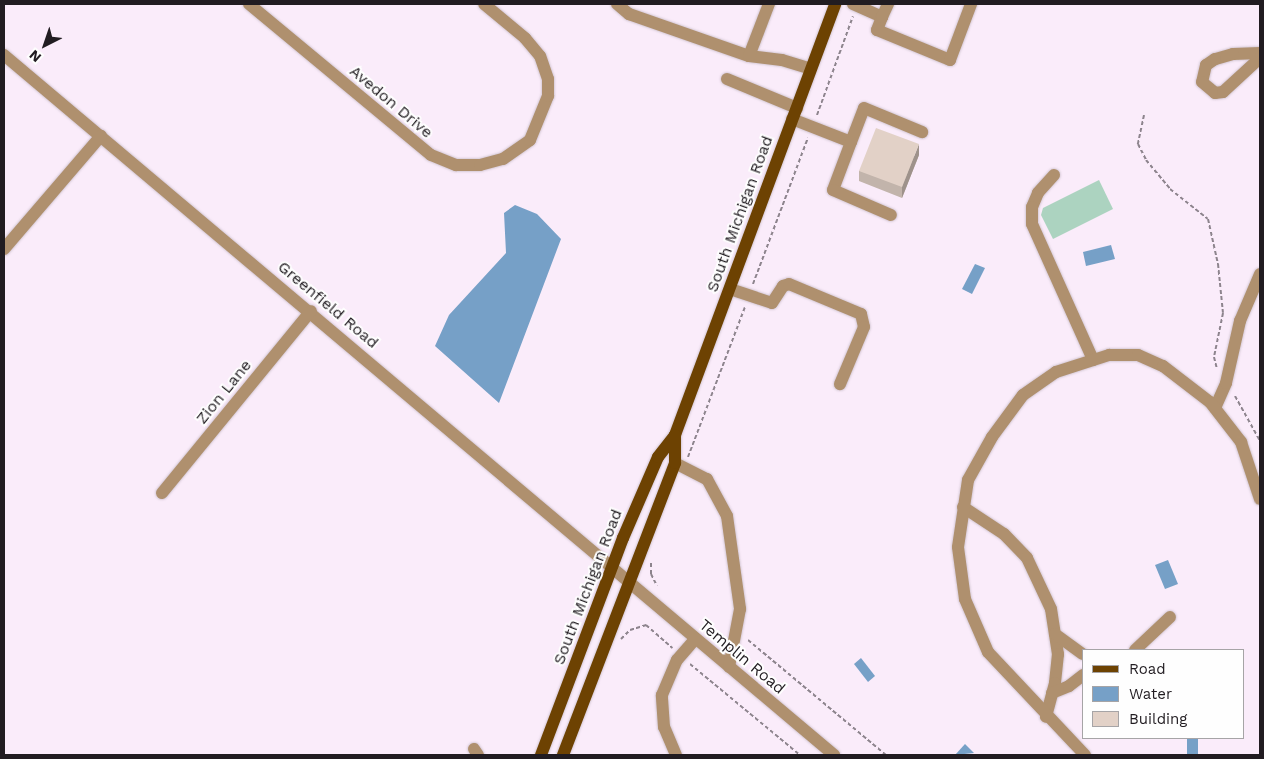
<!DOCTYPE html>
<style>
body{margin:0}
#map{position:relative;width:1264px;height:759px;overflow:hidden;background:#faecfa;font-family:"Work Sans",sans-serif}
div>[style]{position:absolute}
.green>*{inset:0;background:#acd3c0}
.water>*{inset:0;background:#76a0c7}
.path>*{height:2px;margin-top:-1px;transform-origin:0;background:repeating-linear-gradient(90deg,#8d848d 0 4px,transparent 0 6.5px)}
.roads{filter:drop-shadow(0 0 1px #d3c7d3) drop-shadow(0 0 1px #d3c7d3)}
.minor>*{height:12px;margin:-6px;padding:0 6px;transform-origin:6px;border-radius:6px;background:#af906e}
.major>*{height:12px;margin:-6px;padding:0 6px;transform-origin:6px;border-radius:6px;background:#6d4202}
.wall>*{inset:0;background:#c2b4ab}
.shaded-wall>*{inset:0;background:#9e928b}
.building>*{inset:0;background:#e2d1c7}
span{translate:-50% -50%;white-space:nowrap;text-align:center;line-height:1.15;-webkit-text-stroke:4px #fefefe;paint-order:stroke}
.street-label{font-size:16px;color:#211c21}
.frame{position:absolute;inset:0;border:5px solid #211c21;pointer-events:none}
.legend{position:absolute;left:1082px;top:649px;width:162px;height:90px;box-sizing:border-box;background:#fefefe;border:1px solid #a6a4a6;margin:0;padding:6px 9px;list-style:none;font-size:15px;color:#211c21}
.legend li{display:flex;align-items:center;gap:10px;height:25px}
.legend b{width:25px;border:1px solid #a6a4a6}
.north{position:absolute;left:20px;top:20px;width:50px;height:50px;-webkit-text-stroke:4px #fefefe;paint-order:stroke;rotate:221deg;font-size:14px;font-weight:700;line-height:20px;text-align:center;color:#211c21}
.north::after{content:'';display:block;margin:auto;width:18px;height:22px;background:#211c21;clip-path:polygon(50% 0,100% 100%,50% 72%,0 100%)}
</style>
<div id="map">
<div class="green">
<div style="clip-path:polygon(1099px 180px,1113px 209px,1053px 239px,1041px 215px,1043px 208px)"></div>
</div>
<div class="water">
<div style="clip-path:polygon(515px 205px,537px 214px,561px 239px,499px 403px,435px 346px,449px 315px,506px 253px,504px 213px)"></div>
<div style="clip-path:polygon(1111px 245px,1115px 259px,1086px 266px,1083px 252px)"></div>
<div style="clip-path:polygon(975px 264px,985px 268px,972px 294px,962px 289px)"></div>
<div style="clip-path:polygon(1168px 560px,1178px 584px,1165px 589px,1155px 565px)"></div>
<div style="clip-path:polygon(861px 658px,875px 676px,868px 682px,854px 664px)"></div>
<div style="clip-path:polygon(1187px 738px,1198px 738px,1198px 755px,1187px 755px)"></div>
<div style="clip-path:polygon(965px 744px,974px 753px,955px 755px)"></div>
</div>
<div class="path">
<div style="left:817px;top:115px;width:105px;rotate:-70deg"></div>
<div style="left:1144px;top:115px;width:30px;rotate:102deg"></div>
<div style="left:1138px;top:144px;width:18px;rotate:63deg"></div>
<div style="left:1146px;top:160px;width:38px;rotate:50deg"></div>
<div style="left:1170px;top:189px;width:48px;rotate:38.3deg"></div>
<div style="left:1208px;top:219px;width:46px;rotate:77.5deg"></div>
<div style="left:1218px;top:264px;width:49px;rotate:84.2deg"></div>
<div style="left:1223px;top:313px;width:45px;rotate:101.6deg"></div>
<div style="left:1214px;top:357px;width:12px;rotate:76deg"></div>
<div style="left:753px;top:284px;width:156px;rotate:-69.4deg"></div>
<div style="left:1235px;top:396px;width:51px;rotate:60.9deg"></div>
<div style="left:688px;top:457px;width:160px;rotate:-69.2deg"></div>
<div style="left:651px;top:563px;width:11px;rotate:90deg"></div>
<div style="left:651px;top:574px;width:13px;rotate:63deg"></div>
<div style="left:621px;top:639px;width:13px;rotate:-45deg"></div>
<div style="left:630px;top:630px;width:17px;rotate:-17deg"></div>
<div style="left:646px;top:625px;width:35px;rotate:41deg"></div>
<div style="left:748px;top:640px;width:180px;rotate:39.8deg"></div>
<div style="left:690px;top:664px;width:143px;rotate:39.6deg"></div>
</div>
<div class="roads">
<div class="minor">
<div style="left:249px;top:4px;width:236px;rotate:39.7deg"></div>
<div style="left:431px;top:155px;width:27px;rotate:22deg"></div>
<div style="left:456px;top:165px;width:24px"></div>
<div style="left:480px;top:165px;width:24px;rotate:-15deg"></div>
<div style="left:503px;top:159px;width:33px;rotate:-35deg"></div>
<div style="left:530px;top:140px;width:48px;rotate:-67.8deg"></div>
<div style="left:548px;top:96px;width:17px;rotate:-90deg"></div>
<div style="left:548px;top:79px;width:24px;rotate:-109deg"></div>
<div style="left:540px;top:56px;width:23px;rotate:-130deg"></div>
<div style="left:525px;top:38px;width:53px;rotate:-140.3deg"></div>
<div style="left:617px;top:4px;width:16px;rotate:40deg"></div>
<div style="left:629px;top:14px;width:127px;rotate:19.3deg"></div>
<div style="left:749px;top:56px;width:33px;rotate:7deg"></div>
<div style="left:782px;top:60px;width:30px;rotate:17deg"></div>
<div style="left:853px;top:4px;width:32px;rotate:24deg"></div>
<div style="left:882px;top:17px;width:14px;rotate:111deg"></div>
<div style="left:877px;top:30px;width:79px;rotate:22.3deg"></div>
<div style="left:950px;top:60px;width:60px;rotate:-69.4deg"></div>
<div style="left:882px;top:17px;width:14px;rotate:-65deg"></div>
<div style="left:1260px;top:53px;width:27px;rotate:178deg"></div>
<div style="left:1233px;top:54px;width:19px;rotate:164deg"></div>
<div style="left:1215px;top:59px;width:11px;rotate:146deg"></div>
<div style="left:1206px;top:65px;width:17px;rotate:103deg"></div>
<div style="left:1202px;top:82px;width:17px;rotate:40deg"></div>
<div style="left:1215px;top:93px;width:8px;rotate:-7deg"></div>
<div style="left:1223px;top:92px;width:50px;rotate:-42.6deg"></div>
<div style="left:4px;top:55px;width:1086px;rotate:40.14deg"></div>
<div style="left:749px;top:56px;width:56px;rotate:-69deg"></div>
<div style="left:727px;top:79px;width:76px;rotate:22.5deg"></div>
<div style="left:792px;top:119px;width:63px;rotate:21.3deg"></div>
<div style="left:851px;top:142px;width:36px;rotate:-69deg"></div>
<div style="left:864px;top:108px;width:63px;rotate:22.5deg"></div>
<div style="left:851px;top:142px;width:51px;rotate:110.6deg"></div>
<div style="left:833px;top:190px;width:63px;rotate:23.3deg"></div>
<div style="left:1054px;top:175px;width:24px;rotate:132deg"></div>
<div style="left:1038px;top:193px;width:15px;rotate:113deg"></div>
<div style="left:1032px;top:207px;width:17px;rotate:90deg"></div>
<div style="left:1032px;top:224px;width:149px;rotate:65.8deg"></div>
<div style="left:4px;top:249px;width:149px;rotate:-49.4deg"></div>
<div style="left:730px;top:289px;width:44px;rotate:18.4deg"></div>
<div style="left:772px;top:303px;width:20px;rotate:-57deg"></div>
<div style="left:783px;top:286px;width:6px;rotate:-18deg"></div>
<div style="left:789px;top:284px;width:78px;rotate:22.6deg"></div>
<div style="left:861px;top:314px;width:13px;rotate:77deg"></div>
<div style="left:864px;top:327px;width:62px;rotate:112.8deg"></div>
<div style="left:1215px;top:408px;width:27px;rotate:-66deg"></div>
<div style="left:1226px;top:383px;width:64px;rotate:-77.3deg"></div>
<div style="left:1240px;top:321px;width:51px;rotate:-66.9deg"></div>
<div style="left:675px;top:463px;width:36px;rotate:27deg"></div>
<div style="left:707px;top:479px;width:42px;rotate:61.6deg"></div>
<div style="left:727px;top:516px;width:94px;rotate:82deg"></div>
<div style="left:740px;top:609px;width:59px;rotate:100.7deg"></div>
<div style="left:162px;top:493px;width:235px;rotate:-50.7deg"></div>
<div style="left:963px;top:507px;width:49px;rotate:33.4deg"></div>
<div style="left:1004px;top:534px;width:33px;rotate:46deg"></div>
<div style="left:1027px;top:558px;width:56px;rotate:64.8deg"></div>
<div style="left:1051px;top:609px;width:46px;rotate:81.2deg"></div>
<div style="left:1058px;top:654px;width:29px;rotate:96deg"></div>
<div style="left:1055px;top:683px;width:35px;rotate:105deg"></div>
<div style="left:1055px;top:634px;width:34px;rotate:36deg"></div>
<div style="left:1135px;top:650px;width:48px;rotate:-43.3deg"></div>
<div style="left:1052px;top:693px;width:18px;rotate:-22deg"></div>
<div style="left:1069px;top:686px;width:18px;rotate:-38deg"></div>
<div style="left:474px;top:749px;width:7px;rotate:56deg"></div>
<div style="left:676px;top:755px;width:30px;rotate:-113deg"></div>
<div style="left:664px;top:727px;width:32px;rotate:-94deg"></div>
<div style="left:662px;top:695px;width:38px;rotate:-67deg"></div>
<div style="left:677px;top:660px;width:28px;rotate:-49deg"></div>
<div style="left:1085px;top:755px;width:141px;rotate:-133.3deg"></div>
<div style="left:988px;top:652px;width:58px;rotate:-113.5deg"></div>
<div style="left:965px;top:599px;width:52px;rotate:-97.7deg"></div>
<div style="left:958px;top:547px;width:68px;rotate:-81.5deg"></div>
<div style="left:968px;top:480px;width:49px;rotate:-60.8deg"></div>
<div style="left:992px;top:437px;width:52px;rotate:-53.6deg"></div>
<div style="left:1023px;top:395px;width:40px;rotate:-34.9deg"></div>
<div style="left:1056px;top:372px;width:56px;rotate:-17.8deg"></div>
<div style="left:1109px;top:355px;width:29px"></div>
<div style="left:1138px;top:355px;width:27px;rotate:24deg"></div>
<div style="left:1163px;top:366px;width:59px;rotate:37.5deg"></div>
<div style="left:1210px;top:402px;width:51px;rotate:52.2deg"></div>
<div style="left:1241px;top:442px;width:60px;rotate:71.6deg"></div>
</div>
<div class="major">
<div style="left:541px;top:755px;width:232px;rotate:-69.3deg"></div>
<div style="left:623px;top:538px;width:88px;rotate:-66.6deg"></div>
<div style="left:658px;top:457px;width:28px;rotate:-52deg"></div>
<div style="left:675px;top:435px;width:460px;rotate:-69.6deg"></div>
<div style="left:563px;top:755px;width:313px;rotate:-69deg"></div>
<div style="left:675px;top:463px;width:28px;rotate:-90deg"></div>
</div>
</div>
<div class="wall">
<div style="clip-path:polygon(919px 155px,902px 198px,859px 181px,859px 171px)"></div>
</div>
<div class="shaded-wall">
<div style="clip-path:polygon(919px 144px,919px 155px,902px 198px,902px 187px)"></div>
</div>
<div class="building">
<div style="clip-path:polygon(876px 128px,919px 144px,902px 187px,859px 171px)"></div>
</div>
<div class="street-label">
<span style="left:391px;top:102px;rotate:40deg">Avedon Drive</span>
<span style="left:740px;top:214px;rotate:-70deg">South Michigan Road</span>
<span style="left:328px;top:305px;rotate:40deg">Greenfield Road</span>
<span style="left:224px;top:392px;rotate:-51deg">Zion Lane</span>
<span style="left:588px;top:587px;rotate:-69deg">South Michigan Road</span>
<span style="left:742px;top:657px;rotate:40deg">Templin Road</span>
</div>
<div class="frame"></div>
<ul class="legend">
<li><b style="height:6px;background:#6d4202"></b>Road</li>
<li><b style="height:14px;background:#76a0c7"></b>Water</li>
<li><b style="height:14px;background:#e2d1c7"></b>Building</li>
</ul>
<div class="north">N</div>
</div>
